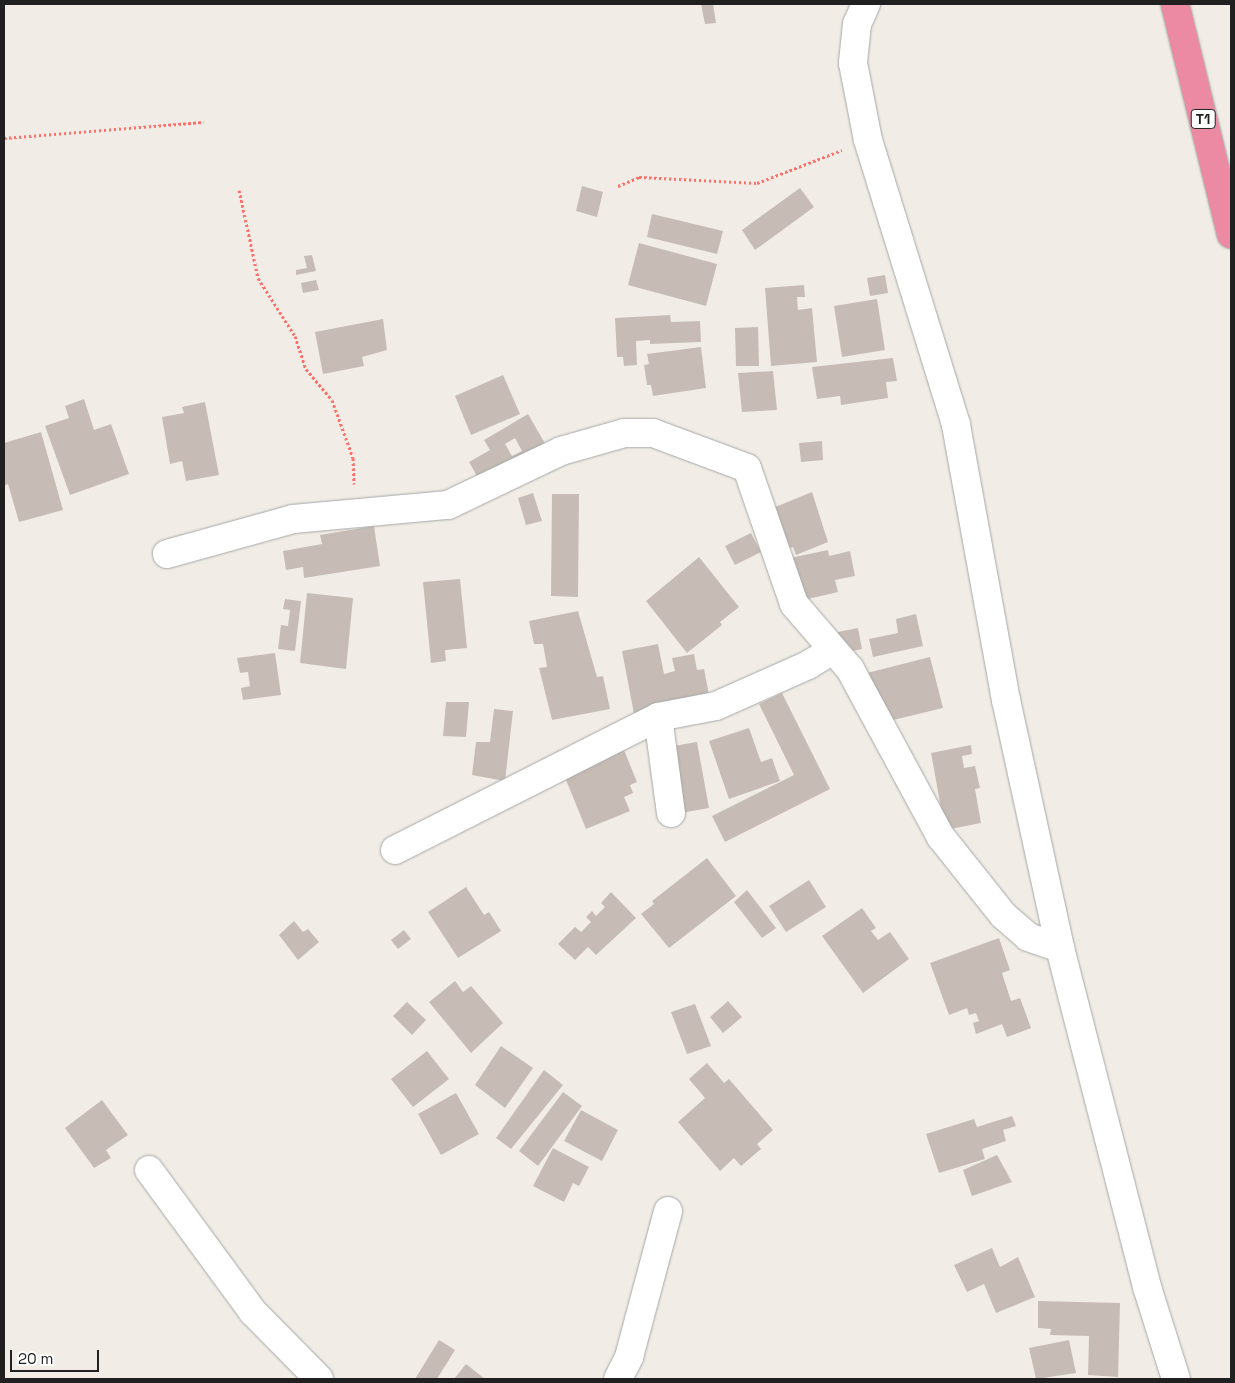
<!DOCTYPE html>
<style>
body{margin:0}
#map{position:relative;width:1235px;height:1383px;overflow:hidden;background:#f1ede6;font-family:"Space Grotesk",sans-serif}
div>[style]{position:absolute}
.building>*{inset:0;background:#c6bcb5}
.path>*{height:3px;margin-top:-1.5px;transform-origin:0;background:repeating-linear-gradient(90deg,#ff7069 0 2.5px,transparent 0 5px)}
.roads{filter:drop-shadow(0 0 1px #a7a7a7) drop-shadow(0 0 1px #a7a7a7)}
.minor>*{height:28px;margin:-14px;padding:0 14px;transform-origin:14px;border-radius:14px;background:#fff}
.highway>*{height:28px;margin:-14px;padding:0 14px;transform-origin:14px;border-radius:14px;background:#eb8aa2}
span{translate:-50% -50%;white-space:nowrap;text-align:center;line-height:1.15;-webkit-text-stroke:4px #fff;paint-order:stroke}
.shield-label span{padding:1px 4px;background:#fff;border:1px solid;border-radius:4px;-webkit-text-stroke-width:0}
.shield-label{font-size:14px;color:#202020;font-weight:700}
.frame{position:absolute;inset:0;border:5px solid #202020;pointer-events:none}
.scale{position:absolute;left:10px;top:1350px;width:89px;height:22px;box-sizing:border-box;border:2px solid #202020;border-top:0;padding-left:6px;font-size:15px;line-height:18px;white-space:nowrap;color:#202020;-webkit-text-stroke:4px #fff;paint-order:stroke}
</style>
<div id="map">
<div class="building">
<div style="clip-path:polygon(701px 4px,713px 4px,716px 23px,705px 24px)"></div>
<div style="clip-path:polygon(582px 186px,603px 192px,597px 217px,576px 211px)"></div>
<div style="clip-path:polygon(800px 188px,814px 207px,755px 250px,742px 230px)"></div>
<div style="clip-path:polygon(652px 214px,723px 231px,717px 254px,647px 237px)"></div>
<div style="clip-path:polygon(639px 243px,717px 264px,706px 306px,628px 285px)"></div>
<div style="clip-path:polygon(312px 255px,316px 271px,296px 275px,296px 270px,307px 268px,304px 256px)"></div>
<div style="clip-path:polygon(885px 275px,888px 293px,870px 296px,867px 278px)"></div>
<div style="clip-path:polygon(316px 280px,319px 290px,303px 293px,301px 283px)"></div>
<div style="clip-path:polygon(804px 285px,805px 297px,797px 297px,798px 310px,812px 308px,817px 362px,771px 366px,765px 288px)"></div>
<div style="clip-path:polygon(877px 299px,885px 350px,842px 357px,834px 306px)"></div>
<div style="clip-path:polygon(670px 315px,671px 322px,700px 321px,701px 342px,650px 344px,650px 340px,636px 341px,637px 365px,624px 366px,623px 357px,617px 357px,615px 318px)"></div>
<div style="clip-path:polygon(383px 319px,387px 350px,362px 357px,364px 366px,323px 374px,315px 332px)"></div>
<div style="clip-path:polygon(758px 327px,759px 366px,736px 366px,735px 328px)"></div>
<div style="clip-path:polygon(701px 347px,706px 388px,653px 396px,651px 385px,647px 385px,644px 365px,649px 364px,647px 354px)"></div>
<div style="clip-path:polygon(893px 358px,897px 381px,886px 382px,888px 398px,841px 405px,840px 396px,817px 399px,812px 367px)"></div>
<div style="clip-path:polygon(773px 371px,777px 410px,742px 412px,738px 373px)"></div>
<div style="clip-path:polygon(503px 375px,520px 414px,471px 435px,455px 396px)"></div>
<div style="clip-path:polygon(84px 399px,94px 430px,111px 424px,129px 474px,70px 495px,45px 426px,69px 418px,65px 406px)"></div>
<div style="clip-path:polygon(205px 402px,219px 475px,186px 481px,182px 461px,170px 464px,162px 417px,184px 413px,182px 407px)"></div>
<div style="clip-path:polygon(evenodd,528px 414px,547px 447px,482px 485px,469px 462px,490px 450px,484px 440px,528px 414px,515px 438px,522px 451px,512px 456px,505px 444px,515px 438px)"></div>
<div style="clip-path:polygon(41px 432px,63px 510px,19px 522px,8px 484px,4px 486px,4px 443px)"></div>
<div style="clip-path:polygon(822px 441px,823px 460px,801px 462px,799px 443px)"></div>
<div style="clip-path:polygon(812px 492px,828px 542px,796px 555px,793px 547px,784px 550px,768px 510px)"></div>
<div style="clip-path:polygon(533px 493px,542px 521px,526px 525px,518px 498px)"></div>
<div style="clip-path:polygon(552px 494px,579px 494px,578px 597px,551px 596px)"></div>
<div style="clip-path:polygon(374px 526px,380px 566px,304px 578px,303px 567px,286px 570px,283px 551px,322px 544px,320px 535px)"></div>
<div style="clip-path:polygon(751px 533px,761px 552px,735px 565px,725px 546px)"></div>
<div style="clip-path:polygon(828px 550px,829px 556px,850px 551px,855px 576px,835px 580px,838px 592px,799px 601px,790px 558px)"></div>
<div style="clip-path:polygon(699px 557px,739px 607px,720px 622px,722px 625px,687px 653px,646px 601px)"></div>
<div style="clip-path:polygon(460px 579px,467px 648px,445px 650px,446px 661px,431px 663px,423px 582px)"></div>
<div style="clip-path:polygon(307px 593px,353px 598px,346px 669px,300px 663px)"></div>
<div style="clip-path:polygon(285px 599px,301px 601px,295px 651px,278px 649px,281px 625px,288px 626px,290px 610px,283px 609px)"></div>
<div style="clip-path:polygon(578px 611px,597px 677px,603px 676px,610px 709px,552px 720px,539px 668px,547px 667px,543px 644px,534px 644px,529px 621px)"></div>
<div style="clip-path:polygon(916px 614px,923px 646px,873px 657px,869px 639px,898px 633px,896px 619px)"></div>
<div style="clip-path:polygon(858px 628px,862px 649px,842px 653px,838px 632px)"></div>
<div style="clip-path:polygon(658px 644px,664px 674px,675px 671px,672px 658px,694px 654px,697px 670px,704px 669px,710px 700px,634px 714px,622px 651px)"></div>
<div style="clip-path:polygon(275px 653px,281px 695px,243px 700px,241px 688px,250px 686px,248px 672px,240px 673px,237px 658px)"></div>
<div style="clip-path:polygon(930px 657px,943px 708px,889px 721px,885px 704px,875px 706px,867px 673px)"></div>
<div style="clip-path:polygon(782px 693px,830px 789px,725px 842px,712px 816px,794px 775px,759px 704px)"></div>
<div style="clip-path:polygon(446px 702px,469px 702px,466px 737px,443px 736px)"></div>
<div style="clip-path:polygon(494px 709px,513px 711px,505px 781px,472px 775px,476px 742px,490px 742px)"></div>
<div style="clip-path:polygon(749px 728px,761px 762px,772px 758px,780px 781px,729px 799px,709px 741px)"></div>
<div style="clip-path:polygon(697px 742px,709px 808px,681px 813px,668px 747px)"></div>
<div style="clip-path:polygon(971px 745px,972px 754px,962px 756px,964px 768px,975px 766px,980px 788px,975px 789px,981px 823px,945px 830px,931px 753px)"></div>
<div style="clip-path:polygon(624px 750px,637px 782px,630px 785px,633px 793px,624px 797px,630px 811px,586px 829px,564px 775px)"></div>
<div style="clip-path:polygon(707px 858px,736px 896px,669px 948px,641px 914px,654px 904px,652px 901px)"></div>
<div style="clip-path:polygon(809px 880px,826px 907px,786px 932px,769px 906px)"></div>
<div style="clip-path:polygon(466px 887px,484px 915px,489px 912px,501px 931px,458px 958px,428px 912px)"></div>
<div style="clip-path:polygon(747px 890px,776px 928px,762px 938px,734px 902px)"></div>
<div style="clip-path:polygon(611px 892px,636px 918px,596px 955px,588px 947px,575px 960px,558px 944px,575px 927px,581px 932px,591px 922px,586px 917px,592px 911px,596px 916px,605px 907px,601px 903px)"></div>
<div style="clip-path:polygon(862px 908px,876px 928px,871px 931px,878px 940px,890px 932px,909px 959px,863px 993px,822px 936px)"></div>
<div style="clip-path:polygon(294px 921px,303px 932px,308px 929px,319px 942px,298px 960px,279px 935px)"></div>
<div style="clip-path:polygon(404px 930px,411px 939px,398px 949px,391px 940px)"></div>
<div style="clip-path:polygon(999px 938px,1010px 970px,1002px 973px,1011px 1001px,1020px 998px,1031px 1028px,1007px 1037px,1002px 1024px,976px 1034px,973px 1023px,979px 1021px,976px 1013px,969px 1015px,967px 1008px,949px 1015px,930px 963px)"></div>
<div style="clip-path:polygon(455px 981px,463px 992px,471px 986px,503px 1023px,471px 1053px,429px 1002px)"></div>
<div style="clip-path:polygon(728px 1001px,742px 1017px,723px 1033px,710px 1017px)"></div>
<div style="clip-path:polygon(407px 1002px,426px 1020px,412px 1035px,393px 1016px)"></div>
<div style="clip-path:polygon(695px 1004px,711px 1046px,687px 1054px,671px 1012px)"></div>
<div style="clip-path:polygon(501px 1046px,533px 1068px,505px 1108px,475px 1085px)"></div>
<div style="clip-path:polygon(427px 1051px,449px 1079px,413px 1107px,391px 1079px)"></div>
<div style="clip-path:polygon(707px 1063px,724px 1083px,729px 1079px,773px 1130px,757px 1144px,761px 1149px,741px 1166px,734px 1158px,720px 1171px,678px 1122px,705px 1098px,689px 1079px)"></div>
<div style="clip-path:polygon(544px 1070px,563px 1085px,511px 1149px,496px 1138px)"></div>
<div style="clip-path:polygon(563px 1092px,582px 1106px,538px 1166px,519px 1151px)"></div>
<div style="clip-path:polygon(456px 1093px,479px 1134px,441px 1155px,418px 1114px)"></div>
<div style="clip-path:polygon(102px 1100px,128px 1135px,106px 1150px,111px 1158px,94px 1168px,65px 1128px)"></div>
<div style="clip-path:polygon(581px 1110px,618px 1130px,602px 1161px,564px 1141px)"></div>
<div style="clip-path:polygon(1012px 1116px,1016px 1126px,1003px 1130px,1006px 1141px,982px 1149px,985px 1159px,939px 1173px,926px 1134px,974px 1119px,977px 1127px)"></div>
<div style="clip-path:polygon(553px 1148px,589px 1167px,579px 1186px,573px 1183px,564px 1202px,533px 1186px)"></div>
<div style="clip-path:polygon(997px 1155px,1012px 1182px,972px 1196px,963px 1170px)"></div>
<div style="clip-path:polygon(992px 1248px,1000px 1267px,1018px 1257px,1035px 1297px,996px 1313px,984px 1284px,967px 1292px,954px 1265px)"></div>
<div style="clip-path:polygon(1038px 1301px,1120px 1303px,1118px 1377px,1088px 1375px,1089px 1336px,1050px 1335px,1051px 1329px,1038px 1328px)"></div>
<div style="clip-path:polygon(439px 1340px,455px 1350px,437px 1379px,415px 1379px)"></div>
<div style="clip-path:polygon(1069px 1340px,1076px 1373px,1036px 1379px,1029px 1348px)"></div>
<div style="clip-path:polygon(466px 1364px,485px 1379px,454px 1379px)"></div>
</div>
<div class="path">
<div style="left:4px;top:138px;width:200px;rotate:-4.6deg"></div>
<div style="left:618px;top:186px;width:23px;rotate:-23deg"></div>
<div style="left:639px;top:177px;width:118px;rotate:2.9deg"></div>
<div style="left:757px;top:183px;width:91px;rotate:-21.2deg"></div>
<div style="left:239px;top:190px;width:90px;rotate:77.8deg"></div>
<div style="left:258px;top:278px;width:69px;rotate:57.5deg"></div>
<div style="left:295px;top:336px;width:35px;rotate:72deg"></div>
<div style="left:306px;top:369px;width:40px;rotate:50deg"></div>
<div style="left:332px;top:400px;width:62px;rotate:70.1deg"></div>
<div style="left:353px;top:458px;width:26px;rotate:88deg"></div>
</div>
<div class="roads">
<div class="minor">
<div style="left:866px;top:4px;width:22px;rotate:114deg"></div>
<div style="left:857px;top:24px;width:39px;rotate:96deg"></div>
<div style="left:853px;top:63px;width:78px;rotate:79deg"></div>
<div style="left:868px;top:140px;width:298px;rotate:72.8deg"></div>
<div style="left:956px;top:425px;width:280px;rotate:79.7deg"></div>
<div style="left:1006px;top:700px;width:254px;rotate:77.7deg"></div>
<div style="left:1060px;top:948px;width:350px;rotate:75.6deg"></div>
<div style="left:1147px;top:1287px;width:96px;rotate:72.5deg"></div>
<div style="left:167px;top:554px;width:131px;rotate:-15.5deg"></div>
<div style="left:293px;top:519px;width:156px;rotate:-5.2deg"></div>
<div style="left:448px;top:505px;width:125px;rotate:-25.5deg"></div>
<div style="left:561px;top:451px;width:66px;rotate:-15.9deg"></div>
<div style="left:624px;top:433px;width:29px"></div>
<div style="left:653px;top:433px;width:100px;rotate:20.4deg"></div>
<div style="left:747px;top:468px;width:144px;rotate:70.9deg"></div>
<div style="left:794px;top:604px;width:86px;rotate:49.3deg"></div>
<div style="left:850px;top:669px;width:191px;rotate:61.6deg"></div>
<div style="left:941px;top:837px;width:100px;rotate:51.5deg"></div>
<div style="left:1003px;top:915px;width:33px;rotate:41deg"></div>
<div style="left:1028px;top:937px;width:34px;rotate:19deg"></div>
<div style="left:658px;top:717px;width:97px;rotate:82.3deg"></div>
<div style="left:395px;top:850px;width:295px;rotate:-26.8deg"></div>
<div style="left:658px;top:717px;width:59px;rotate:-10.7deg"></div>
<div style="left:716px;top:706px;width:101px;rotate:-24deg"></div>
<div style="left:808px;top:665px;width:29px;rotate:-31deg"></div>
<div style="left:149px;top:1170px;width:176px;rotate:53.8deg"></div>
<div style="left:253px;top:1312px;width:94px;rotate:45.4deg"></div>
<div style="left:618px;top:1379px;width:25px;rotate:-63deg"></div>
<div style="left:629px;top:1357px;width:151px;rotate:-75deg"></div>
</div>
<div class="highway">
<div style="left:1175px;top:4px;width:237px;rotate:76.3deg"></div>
</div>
</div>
<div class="shield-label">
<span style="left:1203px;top:119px">T1</span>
</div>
<div class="frame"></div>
<div class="scale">20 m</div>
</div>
